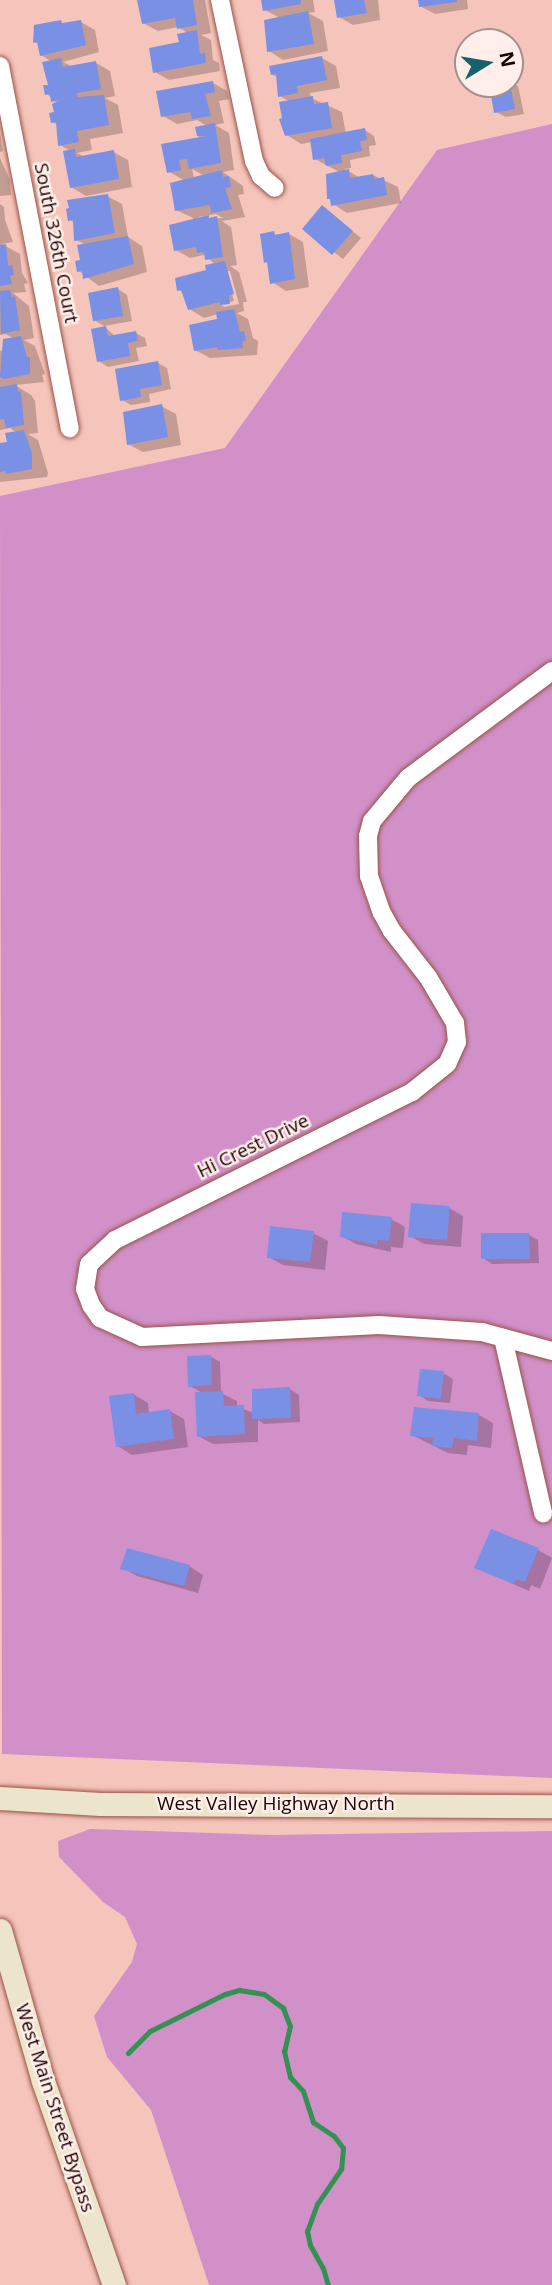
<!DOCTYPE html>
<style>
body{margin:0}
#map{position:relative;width:552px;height:2285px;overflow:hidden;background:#f5c4ba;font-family:"Open Sans",sans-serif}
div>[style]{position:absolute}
.green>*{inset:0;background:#d190c8}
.shadow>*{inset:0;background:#0003}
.stream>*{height:5px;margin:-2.5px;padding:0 2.5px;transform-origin:2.5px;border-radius:2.5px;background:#339153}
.building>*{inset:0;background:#7990e5}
.roads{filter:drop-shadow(0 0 2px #985346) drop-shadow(0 0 2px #985346)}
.street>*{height:18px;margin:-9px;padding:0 9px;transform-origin:9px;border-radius:9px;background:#fff}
.secondary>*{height:23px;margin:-11.5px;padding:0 11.5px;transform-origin:11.5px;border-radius:11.5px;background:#ece4cb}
span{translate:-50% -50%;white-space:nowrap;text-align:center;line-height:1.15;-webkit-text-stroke:5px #ffeeea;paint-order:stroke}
.street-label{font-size:19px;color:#1b0301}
.north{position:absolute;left:454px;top:28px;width:70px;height:70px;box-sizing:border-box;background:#ffeeea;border:2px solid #a4908d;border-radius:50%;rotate:79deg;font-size:19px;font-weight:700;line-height:28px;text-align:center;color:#1b0301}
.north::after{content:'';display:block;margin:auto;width:24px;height:32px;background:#16616e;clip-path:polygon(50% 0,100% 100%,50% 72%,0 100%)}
</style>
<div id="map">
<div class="green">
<div style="clip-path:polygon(552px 124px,552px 1778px,2px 1754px,0 496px,225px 448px,437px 150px)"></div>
<div style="clip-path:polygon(90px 1829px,272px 1835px,552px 1831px,552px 2285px,209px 2285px,151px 2110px,107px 2057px,94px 2016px,132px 1962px,137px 1944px,125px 1917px,103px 1902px,59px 1857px,58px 1841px)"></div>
</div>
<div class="shadow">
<div style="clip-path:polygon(139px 0,205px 0,211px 33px,201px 35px,211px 40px,213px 60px,219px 63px,220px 71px,169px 80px,155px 72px,189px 34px,178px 27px,158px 31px,143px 23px)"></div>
<div style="clip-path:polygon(262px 0,313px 0,315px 12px,308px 13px,323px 21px,328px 51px,283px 60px,269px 51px,280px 18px,265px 10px)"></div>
<div style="clip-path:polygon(335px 0,378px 0,380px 20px,353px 25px,339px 17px)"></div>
<div style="clip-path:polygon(419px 0,467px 0,468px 9px,435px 14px,420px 6px)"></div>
<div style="clip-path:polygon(81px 22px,95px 30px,99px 52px,63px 62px,73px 67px,96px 63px,110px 71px,115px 96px,105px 98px,118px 105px,123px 133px,90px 139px,92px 150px,77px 153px,85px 157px,113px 152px,128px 160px,132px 187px,86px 196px,71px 187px,72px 152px,60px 145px,58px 125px,52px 122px,58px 104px,47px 94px,52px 62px,41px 55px,39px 44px,35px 42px)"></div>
<div style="clip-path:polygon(322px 58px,336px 66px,340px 88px,310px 93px,311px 98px,342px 112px,346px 134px,365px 130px,374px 136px,376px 145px,369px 146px,370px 156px,350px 160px,351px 168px,345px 169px,360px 178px,373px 175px,398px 187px,401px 203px,347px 213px,333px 204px,341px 173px,315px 159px,312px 142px,301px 144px,287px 135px,290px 102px,280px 96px,278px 78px,272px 74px)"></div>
<div style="clip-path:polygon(510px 81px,518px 86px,524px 114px,506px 117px,496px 112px,491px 84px,510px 84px)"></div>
<div style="clip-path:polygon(evenodd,213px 83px,227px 91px,229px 99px,219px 101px,224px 123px,215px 125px,229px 133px,234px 170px,223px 172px,243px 186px,244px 194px,238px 195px,245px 217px,222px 221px,231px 227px,237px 265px,230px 266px,239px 272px,247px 302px,243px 302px,244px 311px,237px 313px,248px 319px,253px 338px,258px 341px,257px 355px,210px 358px,195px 350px,219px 320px,218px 314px,204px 318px,189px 309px,184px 293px,179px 290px,216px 265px,204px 255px,190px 258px,176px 250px,194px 223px,193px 218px,176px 210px,185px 181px,168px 171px,163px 145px,199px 139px,197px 128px,207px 126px,197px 120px,177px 124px,163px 116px,213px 83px,192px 169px,205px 176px,194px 178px,192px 169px,213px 83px,216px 214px,223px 218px,199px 219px,198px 217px,216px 214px,213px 83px,226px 271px,230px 271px,239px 304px,224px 307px,221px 304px,234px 301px,226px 271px)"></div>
<div style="clip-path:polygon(0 133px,3px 151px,0 152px)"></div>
<div style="clip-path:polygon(0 158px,10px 180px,11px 195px,0 196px)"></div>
<div style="clip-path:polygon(107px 196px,122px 204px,128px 237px,142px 246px,147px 272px,99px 286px,79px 271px,86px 245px,76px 240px,75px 223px,70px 220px)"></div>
<div style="clip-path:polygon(0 204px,4px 207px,5px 220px,13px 242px,2px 244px,20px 254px,22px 273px,28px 283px,24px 284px,26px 292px,13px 293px,29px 306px,34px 338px,24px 340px,35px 346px,45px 374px,42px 375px,44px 382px,15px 385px,31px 395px,35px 401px,38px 433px,28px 434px,38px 440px,48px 473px,47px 477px,0 482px,0 448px,17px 433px,10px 428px,0 430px,0 351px,7px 349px,14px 339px,6px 334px,0 335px,0 247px,3px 246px,0 245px)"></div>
<div style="clip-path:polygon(323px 207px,361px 238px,343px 259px,304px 229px)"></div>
<div style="clip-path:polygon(289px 234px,303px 242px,309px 287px,286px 291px,272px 282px,262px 235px)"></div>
<div style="clip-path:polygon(118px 289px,127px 295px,132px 321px,104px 326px,94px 320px)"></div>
<div style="clip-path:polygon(106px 328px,116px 337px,136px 333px,145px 338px,147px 346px,136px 348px,139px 361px,108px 367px,99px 361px)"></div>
<div style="clip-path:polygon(158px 363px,167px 368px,171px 389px,149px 394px,150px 402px,131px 405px,122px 400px)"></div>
<div style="clip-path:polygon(161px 406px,176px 414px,181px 445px,143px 452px,128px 444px)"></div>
<div style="clip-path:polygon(449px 1208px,463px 1216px,461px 1247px,424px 1244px,410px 1236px)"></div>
<div style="clip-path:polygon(391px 1219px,405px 1227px,403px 1248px,391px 1247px,391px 1252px,356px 1244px,342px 1236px)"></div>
<div style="clip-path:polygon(313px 1233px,328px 1241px,325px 1270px,283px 1265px,269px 1257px)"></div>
<div style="clip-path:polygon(529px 1235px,538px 1240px,539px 1263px,492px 1264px,483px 1258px)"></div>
<div style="clip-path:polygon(210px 1356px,220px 1362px,221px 1393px,237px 1401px,237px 1407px,254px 1413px,290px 1389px,299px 1395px,300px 1422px,264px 1424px,258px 1420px,258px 1442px,213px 1444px,198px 1436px,204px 1394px,190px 1386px)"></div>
<div style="clip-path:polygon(443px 1373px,453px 1379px,450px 1403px,428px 1401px,419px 1395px)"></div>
<div style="clip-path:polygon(133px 1394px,148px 1403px,149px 1414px,170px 1411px,184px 1419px,188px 1447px,132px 1455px,118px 1446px)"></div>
<div style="clip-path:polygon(479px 1415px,493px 1423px,491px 1448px,468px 1445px,467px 1455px,448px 1453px,412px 1435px)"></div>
<div style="clip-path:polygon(538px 1550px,552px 1558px,540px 1589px,531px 1585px,529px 1591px,477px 1568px)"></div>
<div style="clip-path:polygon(189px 1566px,203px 1575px,198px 1593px,137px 1576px,123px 1568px)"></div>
</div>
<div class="stream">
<div style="left:128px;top:2053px;width:31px;rotate:-45deg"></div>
<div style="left:150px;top:2031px;width:84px;rotate:-26.3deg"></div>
<div style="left:225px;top:1994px;width:15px;rotate:-16deg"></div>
<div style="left:239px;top:1990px;width:25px;rotate:9deg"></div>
<div style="left:264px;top:1994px;width:24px;rotate:36deg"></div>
<div style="left:283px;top:2008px;width:19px;rotate:69deg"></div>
<div style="left:290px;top:2026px;width:26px;rotate:103deg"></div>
<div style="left:284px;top:2051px;width:27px;rotate:77deg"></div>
<div style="left:290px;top:2077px;width:19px;rotate:47deg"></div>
<div style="left:303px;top:2091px;width:33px;rotate:72deg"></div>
<div style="left:313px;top:2122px;width:25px;rotate:34deg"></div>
<div style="left:334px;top:2136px;width:15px;rotate:53deg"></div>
<div style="left:343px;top:2148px;width:21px;rotate:95deg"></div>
<div style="left:341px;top:2169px;width:42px;rotate:124.4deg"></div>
<div style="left:317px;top:2204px;width:29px;rotate:110deg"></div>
<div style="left:307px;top:2231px;width:14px;rotate:78deg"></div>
<div style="left:310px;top:2245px;width:26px;rotate:61deg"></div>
<div style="left:323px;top:2268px;width:18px;rotate:74deg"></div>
</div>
<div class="building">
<div style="clip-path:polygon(137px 0,193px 0,197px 25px,177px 29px,175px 18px,142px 24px)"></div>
<div style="clip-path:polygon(261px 0,301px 0,301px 4px,263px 11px)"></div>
<div style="clip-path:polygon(334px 0,364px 0,367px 13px,337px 18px)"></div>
<div style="clip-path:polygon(418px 0,457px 0,457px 2px,419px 7px)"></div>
<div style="clip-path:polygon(308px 11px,314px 44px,267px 52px,264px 20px)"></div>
<div style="clip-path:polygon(61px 20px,62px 23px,81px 20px,86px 45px,40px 56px,37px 42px,33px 43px,34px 25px)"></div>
<div style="clip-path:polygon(197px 30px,200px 54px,205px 53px,206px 63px,153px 73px,149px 48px,179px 42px,177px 34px)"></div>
<div style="clip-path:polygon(322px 56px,327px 80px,297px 86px,298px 93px,278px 97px,276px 74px,271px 75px,269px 66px)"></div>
<div style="clip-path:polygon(61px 58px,63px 67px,96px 61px,101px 89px,77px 93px,78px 97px,104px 95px,109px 125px,77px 131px,79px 142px,58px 146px,56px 122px,51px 123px,49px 113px,54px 112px,52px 104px,60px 100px,51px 102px,50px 94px,45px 95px,43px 85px,48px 85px,42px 62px)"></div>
<div style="clip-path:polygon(213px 81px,215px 92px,205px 94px,211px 116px,192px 119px,190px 112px,161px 117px,156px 91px)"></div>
<div style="clip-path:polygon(489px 84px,510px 84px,515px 109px,494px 113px)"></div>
<div style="clip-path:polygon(313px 96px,314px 104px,328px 102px,332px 128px,285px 136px,279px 119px,282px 118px,279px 102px)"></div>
<div style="clip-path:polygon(215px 123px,221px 163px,189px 169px,187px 159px,179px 160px,181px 170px,167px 173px,161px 144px,206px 136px,197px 136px,195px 127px)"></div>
<div style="clip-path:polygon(365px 128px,367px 140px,360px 141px,362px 151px,341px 155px,342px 163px,326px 166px,324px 158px,313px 160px,310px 139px)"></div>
<div style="clip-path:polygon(75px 149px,76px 157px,114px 150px,119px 179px,70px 188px,63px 151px)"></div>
<div style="clip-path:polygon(349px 169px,350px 178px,373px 174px,374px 179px,384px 177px,387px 195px,331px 206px,330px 199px,327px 199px,326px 174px)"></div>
<div style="clip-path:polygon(222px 170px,223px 177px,229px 176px,231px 187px,225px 188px,232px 209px,211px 213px,210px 205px,175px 211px,170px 183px)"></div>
<div style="clip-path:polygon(108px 194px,115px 233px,74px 241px,73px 220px,68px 221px,66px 209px,69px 208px,67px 200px)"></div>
<div style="clip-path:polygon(322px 205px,353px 231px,332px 255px,302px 229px)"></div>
<div style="clip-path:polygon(209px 215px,209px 218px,217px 216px,223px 257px,205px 260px,204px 252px,197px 253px,196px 247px,174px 251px,169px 225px)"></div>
<div style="clip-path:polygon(274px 231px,275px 235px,289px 232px,295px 279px,270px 284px,267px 262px,264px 263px,260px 234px)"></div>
<div style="clip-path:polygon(128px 236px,134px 264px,83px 279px,82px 271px,77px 272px,75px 261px,80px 260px,77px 245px)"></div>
<div style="clip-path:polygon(6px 244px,8px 266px,12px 265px,14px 275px,10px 276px,12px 284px,0 286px,0 245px)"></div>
<div style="clip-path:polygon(225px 261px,234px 294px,229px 295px,230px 304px,220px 305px,220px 302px,188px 310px,181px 290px,177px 291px,175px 278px,206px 270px,205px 265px)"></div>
<div style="clip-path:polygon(118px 287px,123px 316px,93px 321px,88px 293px)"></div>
<div style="clip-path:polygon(10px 290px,12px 297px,15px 296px,20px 330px,1px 334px,0 291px)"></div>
<div style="clip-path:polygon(234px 309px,240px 332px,244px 331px,246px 341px,242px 342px,243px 348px,218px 350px,217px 347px,194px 351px,189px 325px,212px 320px,217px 319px,216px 312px)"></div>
<div style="clip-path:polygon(106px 326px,108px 336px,136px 331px,138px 341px,128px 343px,130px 356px,97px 362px,91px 329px)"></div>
<div style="clip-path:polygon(21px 336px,27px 357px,30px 357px,30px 374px,4px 379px,0 377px,3px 339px)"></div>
<div style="clip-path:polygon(158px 361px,162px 385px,140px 389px,141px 397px,120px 401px,115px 369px)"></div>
<div style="clip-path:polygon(17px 384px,18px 392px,21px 391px,24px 425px,6px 428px,4px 419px,0 420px,0 387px)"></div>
<div style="clip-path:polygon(162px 404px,168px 437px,127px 445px,123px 412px)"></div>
<div style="clip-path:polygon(24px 430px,32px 453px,32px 469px,6px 474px,5px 471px,0 472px,0 443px,7px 442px,5px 433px)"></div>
<div style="clip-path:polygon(411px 1203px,450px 1206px,447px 1240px,408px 1237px)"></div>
<div style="clip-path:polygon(342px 1212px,392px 1217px,389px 1241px,377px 1240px,377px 1245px,340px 1237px)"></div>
<div style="clip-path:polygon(270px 1226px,314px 1231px,310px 1262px,267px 1258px)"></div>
<div style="clip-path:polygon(481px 1233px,529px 1233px,530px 1259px,481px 1259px)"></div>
<div style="clip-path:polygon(211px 1355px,212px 1385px,188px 1387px,187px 1356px)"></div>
<div style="clip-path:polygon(420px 1369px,444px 1371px,441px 1399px,417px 1396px)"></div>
<div style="clip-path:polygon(290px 1387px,291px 1418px,252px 1419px,252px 1389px)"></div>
<div style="clip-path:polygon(223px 1391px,224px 1406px,244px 1405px,245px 1434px,197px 1437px,195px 1392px)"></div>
<div style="clip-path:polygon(134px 1393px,136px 1414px,170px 1409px,174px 1439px,116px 1447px,109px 1396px)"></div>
<div style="clip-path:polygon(414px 1407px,479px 1413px,477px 1441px,454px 1438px,452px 1448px,432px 1446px,433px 1438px,410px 1436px)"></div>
<div style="clip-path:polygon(491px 1529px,539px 1548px,525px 1582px,516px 1579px,514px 1584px,474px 1568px)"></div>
<div style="clip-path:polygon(127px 1548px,190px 1565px,184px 1586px,120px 1569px)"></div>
</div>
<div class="roads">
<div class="street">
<div style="left:220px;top:0;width:165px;rotate:78.1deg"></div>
<div style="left:254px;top:161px;width:17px;rotate:65deg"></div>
<div style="left:261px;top:176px;width:18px;rotate:41deg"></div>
<div style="left:0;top:66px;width:369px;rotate:79.1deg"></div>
<div style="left:552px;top:671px;width:179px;rotate:143.4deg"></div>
<div style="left:408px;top:778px;width:56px;rotate:129.9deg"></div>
<div style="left:372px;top:821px;width:16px;rotate:105deg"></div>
<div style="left:368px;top:836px;width:40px;rotate:88.6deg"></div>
<div style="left:369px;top:876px;width:39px;rotate:71deg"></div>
<div style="left:382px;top:913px;width:21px;rotate:61deg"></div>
<div style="left:392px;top:931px;width:58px;rotate:52deg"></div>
<div style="left:428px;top:977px;width:53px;rotate:59.6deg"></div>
<div style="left:455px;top:1023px;width:19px;rotate:84deg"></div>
<div style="left:457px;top:1042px;width:24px;rotate:114deg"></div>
<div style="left:447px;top:1064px;width:45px;rotate:141.3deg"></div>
<div style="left:412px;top:1092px;width:332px;rotate:153.5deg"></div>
<div style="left:115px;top:1240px;width:35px;rotate:137deg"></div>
<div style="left:89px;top:1264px;width:25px;rotate:99deg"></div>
<div style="left:85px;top:1289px;width:17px;rotate:69deg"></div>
<div style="left:91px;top:1305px;width:16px;rotate:55deg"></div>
<div style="left:100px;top:1318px;width:46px;rotate:24.3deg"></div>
<div style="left:142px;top:1337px;width:237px;rotate:-2.9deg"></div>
<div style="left:379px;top:1325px;width:103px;rotate:3.9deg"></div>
<div style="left:482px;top:1332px;width:73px;rotate:15.2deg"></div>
<div style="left:503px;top:1338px;width:180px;rotate:77.1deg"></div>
</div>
<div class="secondary">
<div style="left:0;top:1798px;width:100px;rotate:3.4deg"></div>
<div style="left:100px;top:1804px;width:452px;rotate:0.3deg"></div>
<div style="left:0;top:1930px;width:157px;rotate:74.1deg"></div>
<div style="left:43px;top:2081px;width:216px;rotate:70.8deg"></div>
</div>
</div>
<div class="street-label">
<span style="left:56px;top:243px;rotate:79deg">South 326th Court</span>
<span style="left:253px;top:1146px;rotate:-26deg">Hi Crest Drive</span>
<span style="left:276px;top:1804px">West Valley Highway North</span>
<span style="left:55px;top:2108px;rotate:72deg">West Main Street Bypass</span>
</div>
<div class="north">N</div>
</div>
